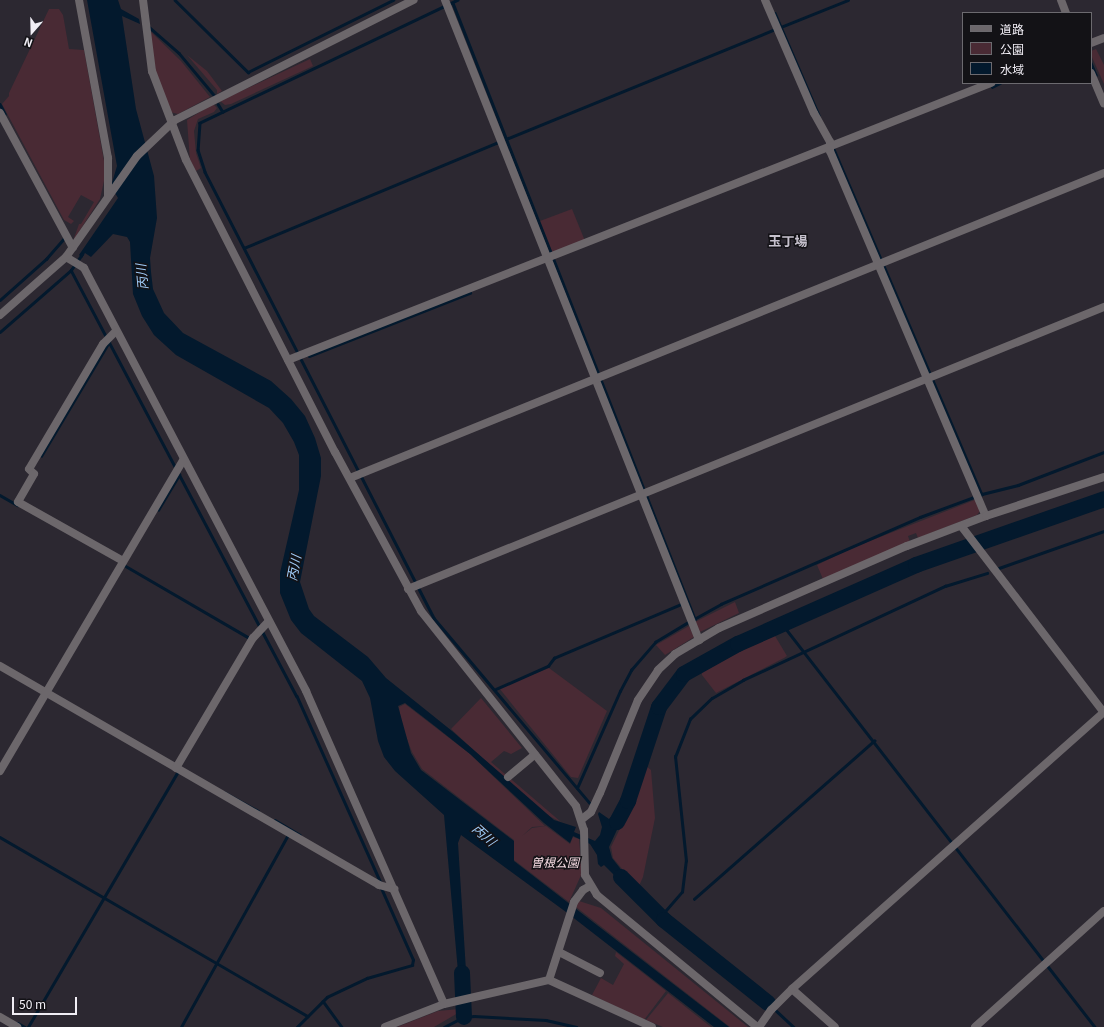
<!DOCTYPE html>
<meta charset="utf-8">
<style>
body{margin:0}
#map{position:relative;width:1104px;height:1027px;overflow:hidden;background:#2c2831;font-family:Georgia,"Noto Sans JP",serif}
div>[style]{position:absolute}
.green>*{inset:0;background:#492a34}
.water>*{inset:0;background:#03192d}
.stream>*{height:2.5px;margin:-1.25px;padding:0 1.25px;transform-origin:1.25px;border-radius:1.25px;background:#03192d}
.river>*{height:16px;margin:-8px;padding:0 8px;transform-origin:8px;border-radius:8px;background:#03192d}
.minor>*{height:8px;margin:-4px;padding:0 4px;transform-origin:4px;border-radius:4px;background:#6c676b}
span{translate:-50% -50%;white-space:nowrap;text-align:center;line-height:1.15;-webkit-text-stroke:3px #131216;paint-order:stroke}
.park-label{font-size:12px;color:#f6dbe2;font-style:italic}
.neighbourhood-label{font-size:13px;color:#c6c1cd;font-weight:700}
.water-label{font-size:13px;color:#9fccf9;font-style:italic}
.legend{position:absolute;left:962px;top:12px;width:130px;height:72px;box-sizing:border-box;background:#131216;border:1px solid #6c6a6f;margin:0;padding:5px 7px;list-style:none;font-size:12px;color:#f1eef5}
.legend li{display:flex;align-items:center;gap:8px;height:20px}
.legend b{width:20px;border:1px solid #6c6a6f}
.north{position:absolute;left:12px;top:12px;width:40px;height:40px;-webkit-text-stroke:3px #131216;paint-order:stroke;rotate:200deg;font-size:11px;font-weight:700;line-height:16px;text-align:center;color:#f1eef5}
.north::after{content:'';display:block;margin:auto;width:14px;height:18px;background:#f1eef5;clip-path:polygon(50% 0,100% 100%,50% 72%,0 100%)}
.scale{position:absolute;left:12px;top:997px;width:65px;height:18px;box-sizing:border-box;border:2px solid #f1eef5;border-top:0;padding-left:5px;font-size:12px;line-height:14px;white-space:nowrap;color:#f1eef5;-webkit-text-stroke:3px #131216;paint-order:stroke}
</style>
<div id="map">
<div class="green">
<div style="clip-path:polygon(49px 9px,59px 9px,63px 15px,69px 49px,84px 50px,106px 172px,100px 199px,73px 241px,79px 224px,81px 224px,94px 202px,81px 195px,68px 217px,74px 221px,71px 224px,64px 220px,2px 104px,9px 96px,9px 93px)"></div>
<div style="clip-path:polygon(150px 31px,181px 61px,210px 97px,178px 114px,170px 112px,155px 69px)"></div>
<div style="clip-path:polygon(1096px 49px,1104px 65px,1104px 84px,1091px 55px,1091px 51px)"></div>
<div style="clip-path:polygon(187px 55px,207px 71px,222px 91px,217px 94px,217px 90px)"></div>
<div style="clip-path:polygon(310px 59px,313px 66px,231px 104px,225px 105px,220px 101px)"></div>
<div style="clip-path:polygon(213px 104px,217px 108px,214px 112px,198px 119px,194px 131px,196px 153px,201px 168px,196px 171px,190px 161px,187px 120px)"></div>
<div style="clip-path:polygon(572px 209px,585px 241px,553px 254px,540px 221px)"></div>
<div style="clip-path:polygon(977px 499px,980px 511px,977px 515px,918px 538px,916px 533px,908px 536px,910px 542px,823px 579px,817px 565px,852px 548px)"></div>
<div style="clip-path:polygon(735px 602px,739px 613px,700px 632px,695px 622px)"></div>
<div style="clip-path:polygon(689px 626px,694px 637px,665px 655px,656px 645px)"></div>
<div style="clip-path:polygon(775px 636px,787px 656px,784px 658px,716px 693px,702px 675px,702px 672px,747px 648px)"></div>
<div style="clip-path:polygon(549px 668px,607px 711px,578px 778px,571px 777px,499px 688px)"></div>
<div style="clip-path:polygon(481px 698px,522px 748px,511px 754px,504px 751px,491px 762px,561px 822px,549px 816px,510px 784px,451px 729px)"></div>
<div style="clip-path:polygon(405px 704px,470px 754px,545px 826px,532px 827px,522px 836px,532px 828px,546px 826px,570px 844px,573px 837px,579px 839px,582px 873px,569px 902px,514px 860px,514px 840px,422px 769px,412px 752px,402px 726px,399px 707px)"></div>
<div style="clip-path:polygon(644px 764px,651px 770px,655px 818px,643px 877px,638px 888px,613px 858px,611px 847px,628px 812px)"></div>
<div style="clip-path:polygon(579px 901px,601px 908px,748px 1027px,730px 1027px,576px 907px)"></div>
<div style="clip-path:polygon(616px 952px,666px 991px,644px 1020px,592px 995px,601px 978px,613px 985px,624px 964px,615px 956px)"></div>
<div style="clip-path:polygon(668px 993px,711px 1027px,663px 1027px,646px 1020px)"></div>
<div style="clip-path:polygon(459px 1009px,458px 1013px,434px 1027px,397px 1027px,438px 1011px)"></div>
</div>
<div class="water">
<div style="clip-path:polygon(87px 0,118px 0,121px 9px,139px 19px,140px 24px,122px 16px,136px 109px,154px 176px,157px 218px,150px 258px,151px 272px,153px 289px,164px 313px,183px 333px,271px 381px,291px 399px,305px 416px,315px 438px,321px 458px,321px 476px,300px 582px,309px 609px,314px 616px,368px 657px,386px 678px,452px 731px,554px 820px,576px 827px,574px 832px,595px 841px,600px 835px,602px 827px,598px 814px,599px 812px,609px 819px,624px 802px,629px 804px,609px 847px,612px 858px,638px 891px,634px 895px,604px 865px,601px 867px,598px 864px,597px 855px,590px 844px,573px 836px,570px 843px,544px 823px,470px 754px,436px 727px,405px 703px,398px 706px,411px 753px,421px 770px,514px 841px,514px 861px,729px 1027px,714px 1027px,566px 912px,461px 835px,458px 843px,467px 987px,466px 994px,460px 994px,444px 815px,395px 771px,384px 757px,378px 741px,370px 698px,362px 681px,301px 633px,291px 620px,280px 593px,280px 573px,299px 490px,299px 455px,294px 442px,283px 423px,269px 408px,176px 355px,154px 335px,142px 316px,133px 294px,130px 242px,127px 237px,113px 234px,91px 257px,85px 253px,82px 258px,79px 255px,118px 198px,111px 186px,117px 166px)"></div>
</div>
<div class="stream">
<div style="left:175px;top:0;width:103px;rotate:44.6deg"></div>
<div style="left:248px;top:72px;width:162px;rotate:-26.4deg"></div>
<div style="left:458px;top:0;width:286px;rotate:154.5deg"></div>
<div style="left:200px;top:123px;width:27px;rotate:94deg"></div>
<div style="left:198px;top:150px;width:23px;rotate:72deg"></div>
<div style="left:205px;top:172px;width:501px;rotate:62.82deg"></div>
<div style="left:434px;top:618px;width:241px;rotate:49.9deg"></div>
<div style="left:453px;top:3px;width:662px;rotate:68.55deg"></div>
<div style="left:775px;top:13px;width:111px;rotate:66.7deg"></div>
<div style="left:148px;top:26px;width:41px;rotate:41.1deg"></div>
<div style="left:179px;top:53px;width:55px;rotate:50.2deg"></div>
<div style="left:781px;top:27px;width:72px;rotate:-21.9deg"></div>
<div style="left:1091px;top:63px;width:13px;rotate:67deg"></div>
<div style="left:992px;top:87px;width:9px;rotate:-27deg"></div>
<div style="left:0;top:104px;width:11px;rotate:63deg"></div>
<div style="left:218px;top:104px;width:9px;rotate:58deg"></div>
<div style="left:506px;top:139px;width:292px;rotate:-22.2deg"></div>
<div style="left:833px;top:147px;width:378px;rotate:66.8deg"></div>
<div style="left:244px;top:248px;width:276px;rotate:-22.6deg"></div>
<div style="left:71px;top:270px;width:482px;rotate:62.1deg"></div>
<div style="left:297px;top:696px;width:205px;rotate:65.8deg"></div>
<div style="left:0;top:300px;width:62px;rotate:-41.7deg"></div>
<div style="left:46px;top:259px;width:29px;rotate:-49deg"></div>
<div style="left:0;top:332px;width:94px;rotate:-41.1deg"></div>
<div style="left:71px;top:270px;width:19px;rotate:-55deg"></div>
<div style="left:309px;top:356px;width:173px;rotate:-21.4deg"></div>
<div style="left:41px;top:456px;width:133px;rotate:-59.2deg"></div>
<div style="left:0;top:495px;width:20px;rotate:30deg"></div>
<div style="left:158px;top:510px;width:41px;rotate:-59deg"></div>
<div style="left:124px;top:565px;width:147px;rotate:30.2deg"></div>
<div style="left:999px;top:568px;width:111px;rotate:-19.4deg"></div>
<div style="left:694px;top:619px;width:31px;rotate:-29deg"></div>
<div style="left:721px;top:604px;width:217px;rotate:-23.6deg"></div>
<div style="left:920px;top:517px;width:66px;rotate:-20.4deg"></div>
<div style="left:982px;top:494px;width:37px;rotate:-14deg"></div>
<div style="left:1018px;top:485px;width:92px;rotate:-21deg"></div>
<div style="left:783px;top:625px;width:509px;rotate:52.18deg"></div>
<div style="left:496px;top:689px;width:57px;rotate:-23.9deg"></div>
<div style="left:548px;top:666px;width:10px;rotate:-53deg"></div>
<div style="left:554px;top:658px;width:138px;rotate:-23deg"></div>
<div style="left:577px;top:788px;width:106px;rotate:-66.1deg"></div>
<div style="left:620px;top:691px;width:24px;rotate:-62deg"></div>
<div style="left:631px;top:670px;width:37px;rotate:-49deg"></div>
<div style="left:655px;top:642px;width:41px;rotate:-31deg"></div>
<div style="left:224px;top:792px;width:39px;rotate:29deg"></div>
<div style="left:275px;top:820px;width:29px;rotate:31deg"></div>
<div style="left:0;top:837px;width:356px;rotate:30.2deg"></div>
<div style="left:694px;top:899px;width:240px;rotate:-41.3deg"></div>
<div style="left:660px;top:917px;width:33px;rotate:-49deg"></div>
<div style="left:682px;top:892px;width:31px;rotate:-83deg"></div>
<div style="left:686px;top:861px;width:105px;rotate:-96deg"></div>
<div style="left:675px;top:757px;width:41px;rotate:-68.5deg"></div>
<div style="left:690px;top:719px;width:30px;rotate:-44deg"></div>
<div style="left:712px;top:698px;width:36px;rotate:-30deg"></div>
<div style="left:743px;top:680px;width:223px;rotate:-25deg"></div>
<div style="left:945px;top:586px;width:44px;rotate:-17.2deg"></div>
<div style="left:323px;top:1001px;width:32px;rotate:54deg"></div>
<div style="left:768px;top:1003px;width:35px;rotate:43deg"></div>
<div style="left:18px;top:1023px;width:8px;rotate:30deg"></div>
<div style="left:28px;top:1027px;width:294px;rotate:-59.6deg"></div>
<div style="left:181px;top:1027px;width:220px;rotate:-60.9deg"></div>
<div style="left:297px;top:1027px;width:42px;rotate:-45deg"></div>
<div style="left:327px;top:997px;width:44px;rotate:-25.4deg"></div>
<div style="left:367px;top:978px;width:47px;rotate:-16.1deg"></div>
<div style="left:412px;top:965px;width:5px;rotate:-79deg"></div>
<div style="left:413px;top:960px;width:79px;rotate:-114deg"></div>
<div style="left:444px;top:1027px;width:22px;rotate:-27deg"></div>
<div style="left:464px;top:1017px;width:10px;rotate:-6deg"></div>
<div style="left:474px;top:1016px;width:72px;rotate:3.2deg"></div>
<div style="left:546px;top:1020px;width:31px;rotate:13deg"></div>
</div>
<div class="river">
<div style="left:617px;top:822px;width:24px;rotate:-62deg"></div>
<div style="left:628px;top:801px;width:99px;rotate:-71.7deg"></div>
<div style="left:659px;top:707px;width:41px;rotate:-52.9deg"></div>
<div style="left:684px;top:674px;width:62px;rotate:-29.1deg"></div>
<div style="left:738px;top:644px;width:195px;rotate:-23.9deg"></div>
<div style="left:916px;top:565px;width:199px;rotate:-19.3deg"></div>
<div style="left:621px;top:877px;width:61px;rotate:45deg"></div>
<div style="left:664px;top:920px;width:133px;rotate:38.6deg"></div>
<div style="left:462px;top:973px;width:44px;rotate:87.4deg"></div>
</div>
<div class="minor">
<div style="left:79px;top:0;width:161px;rotate:79.6deg"></div>
<div style="left:108px;top:158px;width:38px;rotate:90deg"></div>
<div style="left:143px;top:0;width:72px;rotate:82.8deg"></div>
<div style="left:152px;top:71px;width:95px;rotate:69.1deg"></div>
<div style="left:186px;top:160px;width:328px;rotate:63deg"></div>
<div style="left:335px;top:452px;width:181px;rotate:61.6deg"></div>
<div style="left:421px;top:611px;width:249px;rotate:51.5deg"></div>
<div style="left:576px;top:806px;width:25px;rotate:72deg"></div>
<div style="left:584px;top:830px;width:45px;rotate:88.7deg"></div>
<div style="left:585px;top:875px;width:23px;rotate:59deg"></div>
<div style="left:597px;top:895px;width:207px;rotate:39.5deg"></div>
<div style="left:445px;top:0;width:689px;rotate:68.35deg"></div>
<div style="left:765px;top:0;width:123px;rotate:66.6deg"></div>
<div style="left:814px;top:113px;width:33px;rotate:61deg"></div>
<div style="left:830px;top:142px;width:9px;rotate:90deg"></div>
<div style="left:830px;top:151px;width:397px;rotate:66.9deg"></div>
<div style="left:1061px;top:0;width:14px;rotate:69deg"></div>
<div style="left:1091px;top:43px;width:14px;rotate:-21deg"></div>
<div style="left:1091px;top:73px;width:33px;rotate:67deg"></div>
<div style="left:0;top:113px;width:153px;rotate:61.6deg"></div>
<div style="left:66px;top:257px;width:21px;rotate:31deg"></div>
<div style="left:84px;top:268px;width:478px;rotate:62.3deg"></div>
<div style="left:306px;top:691px;width:342px;rotate:66.2deg"></div>
<div style="left:0;top:315px;width:88px;rotate:-41.3deg"></div>
<div style="left:66px;top:257px;width:123px;rotate:-54.9deg"></div>
<div style="left:137px;top:156px;width:52px;rotate:-43.5deg"></div>
<div style="left:175px;top:120px;width:267px;rotate:-26.7deg"></div>
<div style="left:116px;top:331px;width:18px;rotate:135deg"></div>
<div style="left:103px;top:344px;width:145px;rotate:120.6deg"></div>
<div style="left:29px;top:469px;width:7px;rotate:45deg"></div>
<div style="left:34px;top:474px;width:32px;rotate:120deg"></div>
<div style="left:18px;top:502px;width:120px;rotate:29.3deg"></div>
<div style="left:288px;top:360px;width:756px;rotate:-21.51deg"></div>
<div style="left:350px;top:478px;width:813px;rotate:-22.02deg"></div>
<div style="left:962px;top:527px;width:234px;rotate:52.6deg"></div>
<div style="left:408px;top:589px;width:751px;rotate:-22.06deg"></div>
<div style="left:0;top:666px;width:438px;rotate:30deg"></div>
<div style="left:379px;top:885px;width:16px;rotate:15deg"></div>
<div style="left:176px;top:768px;width:151px;rotate:-59.4deg"></div>
<div style="left:253px;top:638px;width:23px;rotate:-47deg"></div>
<div style="left:0;top:771px;width:361px;rotate:-59.5deg"></div>
<div style="left:508px;top:777px;width:35px;rotate:-40deg"></div>
<div style="left:582px;top:819px;width:11px;rotate:-38deg"></div>
<div style="left:591px;top:812px;width:21px;rotate:-65deg"></div>
<div style="left:600px;top:793px;width:100px;rotate:-67.8deg"></div>
<div style="left:638px;top:700px;width:36px;rotate:-56deg"></div>
<div style="left:658px;top:670px;width:23px;rotate:-43deg"></div>
<div style="left:675px;top:654px;width:51px;rotate:-30.6deg"></div>
<div style="left:719px;top:628px;width:205px;rotate:-23.6deg"></div>
<div style="left:907px;top:546px;width:85px;rotate:-20.8deg"></div>
<div style="left:986px;top:516px;width:124px;rotate:-18.3deg"></div>
<div style="left:559px;top:952px;width:46px;rotate:27.1deg"></div>
<div style="left:549px;top:980px;width:113px;rotate:24.5deg"></div>
<div style="left:792px;top:989px;width:57px;rotate:41.5deg"></div>
<div style="left:0;top:1017px;width:20px;rotate:30deg"></div>
<div style="left:385px;top:1027px;width:63px;rotate:-21.3deg"></div>
<div style="left:444px;top:1004px;width:108px;rotate:-12.9deg"></div>
<div style="left:549px;top:980px;width:82px;rotate:-72.2deg"></div>
<div style="left:574px;top:902px;width:15px;rotate:-53deg"></div>
<div style="left:583px;top:890px;width:8px;rotate:-30deg"></div>
<div style="left:759px;top:1027px;width:21px;rotate:-55deg"></div>
<div style="left:771px;top:1010px;width:30px;rotate:-45deg"></div>
<div style="left:792px;top:989px;width:417px;rotate:-41.6deg"></div>
<div style="left:975px;top:1027px;width:173px;rotate:-42deg"></div>
</div>
<div class="park-label">
<span style="left:555px;top:862px">曽根公園</span>
</div>
<div class="neighbourhood-label">
<span style="left:788px;top:241px">玉丁場</span>
</div>
<div class="water-label">
<span style="left:142px;top:277px;rotate:-95deg">丙川</span>
<span style="left:294px;top:568px;rotate:-79deg">丙川</span>
<span style="left:484px;top:835px;rotate:42deg">丙川</span>
</div>
<ul class="legend">
<li><b style="height:5px;background:#6c676b"></b>道路</li>
<li><b style="height:11px;background:#492a34"></b>公園</li>
<li><b style="height:11px;background:#03192d"></b>水域</li>
</ul>
<div class="north">N</div>
<div class="scale">50 m</div>
</div>
